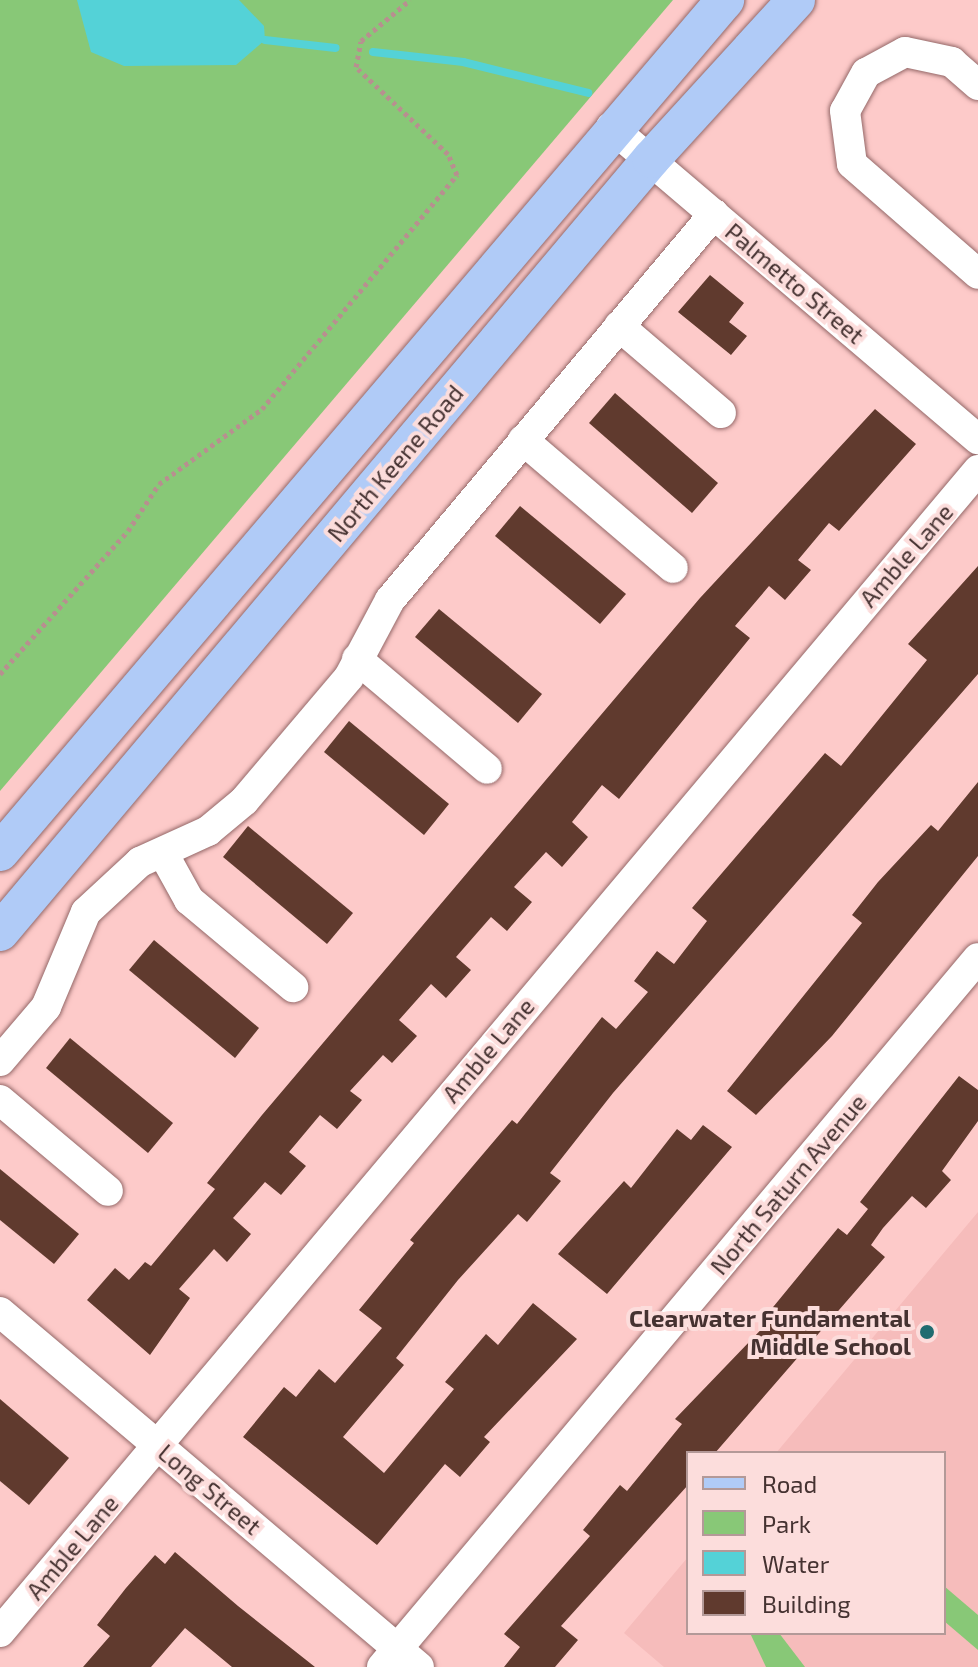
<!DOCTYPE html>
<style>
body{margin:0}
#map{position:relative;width:978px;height:1667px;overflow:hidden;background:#fdcac9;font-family:"Exo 2",sans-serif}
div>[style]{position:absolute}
.built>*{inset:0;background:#f6bcbb}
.green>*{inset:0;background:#88c877}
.water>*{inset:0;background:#54d2d7}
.stream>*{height:8px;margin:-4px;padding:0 4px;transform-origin:4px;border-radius:4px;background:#54d2d7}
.building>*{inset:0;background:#603a2e}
.path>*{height:5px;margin-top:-2.5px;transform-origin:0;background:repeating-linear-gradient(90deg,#b7908f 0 4px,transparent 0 8px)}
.roads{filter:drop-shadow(0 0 2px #946868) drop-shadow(0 0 2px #946868)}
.minor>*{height:30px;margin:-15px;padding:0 15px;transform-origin:15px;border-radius:15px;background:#fff}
.major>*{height:38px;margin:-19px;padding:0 19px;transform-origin:19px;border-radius:19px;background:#b0cbf7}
.dots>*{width:22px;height:22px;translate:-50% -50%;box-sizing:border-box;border:4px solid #fcdddc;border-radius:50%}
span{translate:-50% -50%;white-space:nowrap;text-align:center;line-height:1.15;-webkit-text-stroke:8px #fcdddc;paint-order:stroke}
.street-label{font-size:24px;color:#453231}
.poi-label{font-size:24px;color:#453231;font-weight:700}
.right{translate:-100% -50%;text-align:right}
.legend{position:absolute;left:686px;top:1451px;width:260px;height:184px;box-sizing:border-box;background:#fcdddc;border:2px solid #b39998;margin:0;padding:10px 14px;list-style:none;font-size:24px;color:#453231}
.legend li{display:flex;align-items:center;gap:16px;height:40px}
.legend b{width:40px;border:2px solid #b39998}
</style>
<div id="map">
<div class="built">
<div style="clip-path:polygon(978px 1212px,978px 1667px,664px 1667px,624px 1633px,688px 1557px,688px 1633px,944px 1633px,944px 1453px,776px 1453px)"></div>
</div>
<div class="green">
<div style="clip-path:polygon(0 0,673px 0,0 791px)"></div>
<div style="clip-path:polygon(944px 1586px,978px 1615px,978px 1650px,944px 1621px)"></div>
<div style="clip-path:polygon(750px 1633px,779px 1633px,805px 1667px,766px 1667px)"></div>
</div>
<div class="water">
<div style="clip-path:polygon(77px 0,239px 0,264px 26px,265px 40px,236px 65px,124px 66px,91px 52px)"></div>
</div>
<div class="stream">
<div style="left:265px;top:40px;width:71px;rotate:6.4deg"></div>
<div style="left:373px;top:52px;width:91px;rotate:6.3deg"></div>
<div style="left:463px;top:62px;width:129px;rotate:13.9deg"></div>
</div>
<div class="building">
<div style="clip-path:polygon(710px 275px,744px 303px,729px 322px,747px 336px,731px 355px,678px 312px)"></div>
<div style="clip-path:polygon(615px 393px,718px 483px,692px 513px,589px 423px)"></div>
<div style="clip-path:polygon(875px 409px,916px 444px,839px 531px,829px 523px,798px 560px,811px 570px,785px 600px,769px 586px,735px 626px,750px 638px,619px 799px,602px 785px,572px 822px,588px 837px,562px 867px,546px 852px,514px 887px,532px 902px,507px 931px,491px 917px,456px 957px,471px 970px,446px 998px,431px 984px,399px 1020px,417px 1036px,392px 1063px,383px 1055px,350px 1091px,362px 1100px,337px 1129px,320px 1115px,289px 1152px,306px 1166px,281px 1195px,265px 1182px,233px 1218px,251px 1234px,227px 1262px,214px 1249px,179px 1289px,190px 1298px,150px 1355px,87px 1300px,115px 1268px,129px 1280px,145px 1262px,151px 1266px,215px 1189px,207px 1183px,262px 1115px,700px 598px)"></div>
<div style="clip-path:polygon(520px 506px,626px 594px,600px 624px,495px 536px)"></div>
<div style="clip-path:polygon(978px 566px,978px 674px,613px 1093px,550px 1173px,561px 1181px,527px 1222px,518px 1214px,458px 1280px,396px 1358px,404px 1365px,343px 1437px,384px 1473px,454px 1389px,445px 1382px,486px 1334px,498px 1345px,533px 1303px,577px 1339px,484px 1437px,490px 1442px,460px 1477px,445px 1464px,377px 1545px,243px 1437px,284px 1387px,296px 1397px,319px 1369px,335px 1383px,382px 1328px,359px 1310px,414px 1243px,410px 1240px,512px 1120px,517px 1124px,602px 1017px,616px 1029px,648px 992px,634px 981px,657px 951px,674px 964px,707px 921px,692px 908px,825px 753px,841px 766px,927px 660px,908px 644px)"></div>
<div style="clip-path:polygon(439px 609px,542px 694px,518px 723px,415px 637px)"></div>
<div style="clip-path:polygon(349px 721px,449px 804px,424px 835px,324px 752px)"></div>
<div style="clip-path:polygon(978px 782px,978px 856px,832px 1036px,756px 1115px,727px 1091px,862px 923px,852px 915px,878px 882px,931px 825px,938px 831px)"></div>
<div style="clip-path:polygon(248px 826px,353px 913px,327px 944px,223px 857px)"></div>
<div style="clip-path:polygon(154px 940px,259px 1028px,235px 1058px,129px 970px)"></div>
<div style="clip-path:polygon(70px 1038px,173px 1123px,148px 1153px,46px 1068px)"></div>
<div style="clip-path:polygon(959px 1076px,978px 1090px,978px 1121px,942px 1171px,951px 1180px,926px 1208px,912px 1196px,883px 1228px,871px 1245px,885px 1257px,715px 1453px,688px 1453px,688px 1485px,561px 1626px,578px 1640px,555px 1667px,504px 1667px,520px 1647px,504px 1634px,590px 1536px,583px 1530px,620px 1485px,627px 1491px,682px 1424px,675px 1419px,774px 1316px,769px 1312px,838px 1228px,847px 1235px,868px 1209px,860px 1202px)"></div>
<div style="clip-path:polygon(703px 1125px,732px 1147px,607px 1294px,558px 1254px,624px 1181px,631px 1188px,677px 1129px,691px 1140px)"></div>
<div style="clip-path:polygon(0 1169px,79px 1234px,54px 1264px,0 1220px)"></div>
<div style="clip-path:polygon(0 1399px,69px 1458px,29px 1505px,0 1481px)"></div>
<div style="clip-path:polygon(175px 1552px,238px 1606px,315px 1667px,232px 1667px,185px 1628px,151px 1667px,83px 1667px,110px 1636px,97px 1625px,126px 1588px,155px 1555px,165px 1564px)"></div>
</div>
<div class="path">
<div style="left:0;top:674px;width:192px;rotate:-48.2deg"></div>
<div style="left:128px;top:531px;width:56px;rotate:-56.6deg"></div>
<div style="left:159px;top:484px;width:127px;rotate:-36.1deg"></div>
<div style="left:262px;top:409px;width:305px;rotate:-50.2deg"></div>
<div style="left:457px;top:175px;width:23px;rotate:-113deg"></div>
<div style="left:448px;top:154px;width:127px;rotate:-136.6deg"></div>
<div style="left:356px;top:67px;width:26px;rotate:-79deg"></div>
<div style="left:361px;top:41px;width:64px;rotate:-39.9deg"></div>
</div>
<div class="roads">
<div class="minor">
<div style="left:978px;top:85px;width:35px;rotate:-139deg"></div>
<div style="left:952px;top:62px;width:48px;rotate:-168deg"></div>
<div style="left:905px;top:52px;width:44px;rotate:151.7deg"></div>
<div style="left:866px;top:73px;width:43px;rotate:118.9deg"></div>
<div style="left:845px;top:111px;width:53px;rotate:82.5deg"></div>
<div style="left:852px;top:164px;width:167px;rotate:41.1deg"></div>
<div style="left:611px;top:127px;width:482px;rotate:40.4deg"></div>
<div style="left:619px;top:326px;width:134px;rotate:40.5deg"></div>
<div style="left:523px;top:440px;width:197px;rotate:40.5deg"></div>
<div style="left:357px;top:659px;width:170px;rotate:40.2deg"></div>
<div style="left:163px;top:853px;width:54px;rotate:61deg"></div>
<div style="left:189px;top:900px;width:136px;rotate:39.9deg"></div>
<div style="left:0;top:1061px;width:71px;rotate:-49.6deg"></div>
<div style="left:46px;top:1007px;width:103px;rotate:-67.2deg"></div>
<div style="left:86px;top:912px;width:74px;rotate:-42.8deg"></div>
<div style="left:140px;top:862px;width:75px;rotate:-24.5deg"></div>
<div style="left:208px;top:831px;width:47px;rotate:-39.8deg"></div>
<div style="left:244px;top:801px;width:162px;rotate:-49.7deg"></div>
<div style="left:349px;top:677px;width:87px;rotate:-62deg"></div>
<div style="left:390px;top:600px;width:504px;rotate:-49.99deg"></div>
<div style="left:0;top:1100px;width:141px;rotate:40.1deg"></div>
<div style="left:0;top:1312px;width:549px;rotate:40.27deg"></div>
<div style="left:0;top:1632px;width:1519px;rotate:-49.91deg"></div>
<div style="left:382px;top:1667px;width:926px;rotate:-49.95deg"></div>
</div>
<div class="major">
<div style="left:0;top:852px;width:1119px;rotate:-49.6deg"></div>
<div style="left:0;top:932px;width:1011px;rotate:-49.9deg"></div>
<div style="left:651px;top:159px;width:215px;rotate:-47.6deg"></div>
</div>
</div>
<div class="dots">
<div style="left:927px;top:1332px;background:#206c70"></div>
</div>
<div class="street-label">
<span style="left:795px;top:283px;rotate:40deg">Palmetto Street</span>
<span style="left:395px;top:463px;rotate:-50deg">North Keene Road</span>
<span style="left:906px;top:555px;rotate:-49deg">Amble Lane</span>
<span style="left:488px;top:1050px;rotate:-50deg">Amble Lane</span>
<span style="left:788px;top:1184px;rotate:-50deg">North Saturn Avenue</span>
<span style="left:210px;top:1489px;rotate:40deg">Long Street</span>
<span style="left:72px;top:1547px;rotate:-50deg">Amble Lane</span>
</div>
<div class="poi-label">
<span class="right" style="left:911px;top:1332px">Clearwater Fundamental<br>Middle School</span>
</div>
<ul class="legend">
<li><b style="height:10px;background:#b0cbf7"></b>Road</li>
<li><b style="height:22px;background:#88c877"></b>Park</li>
<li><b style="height:22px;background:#54d2d7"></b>Water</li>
<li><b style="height:22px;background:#603a2e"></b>Building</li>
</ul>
</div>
